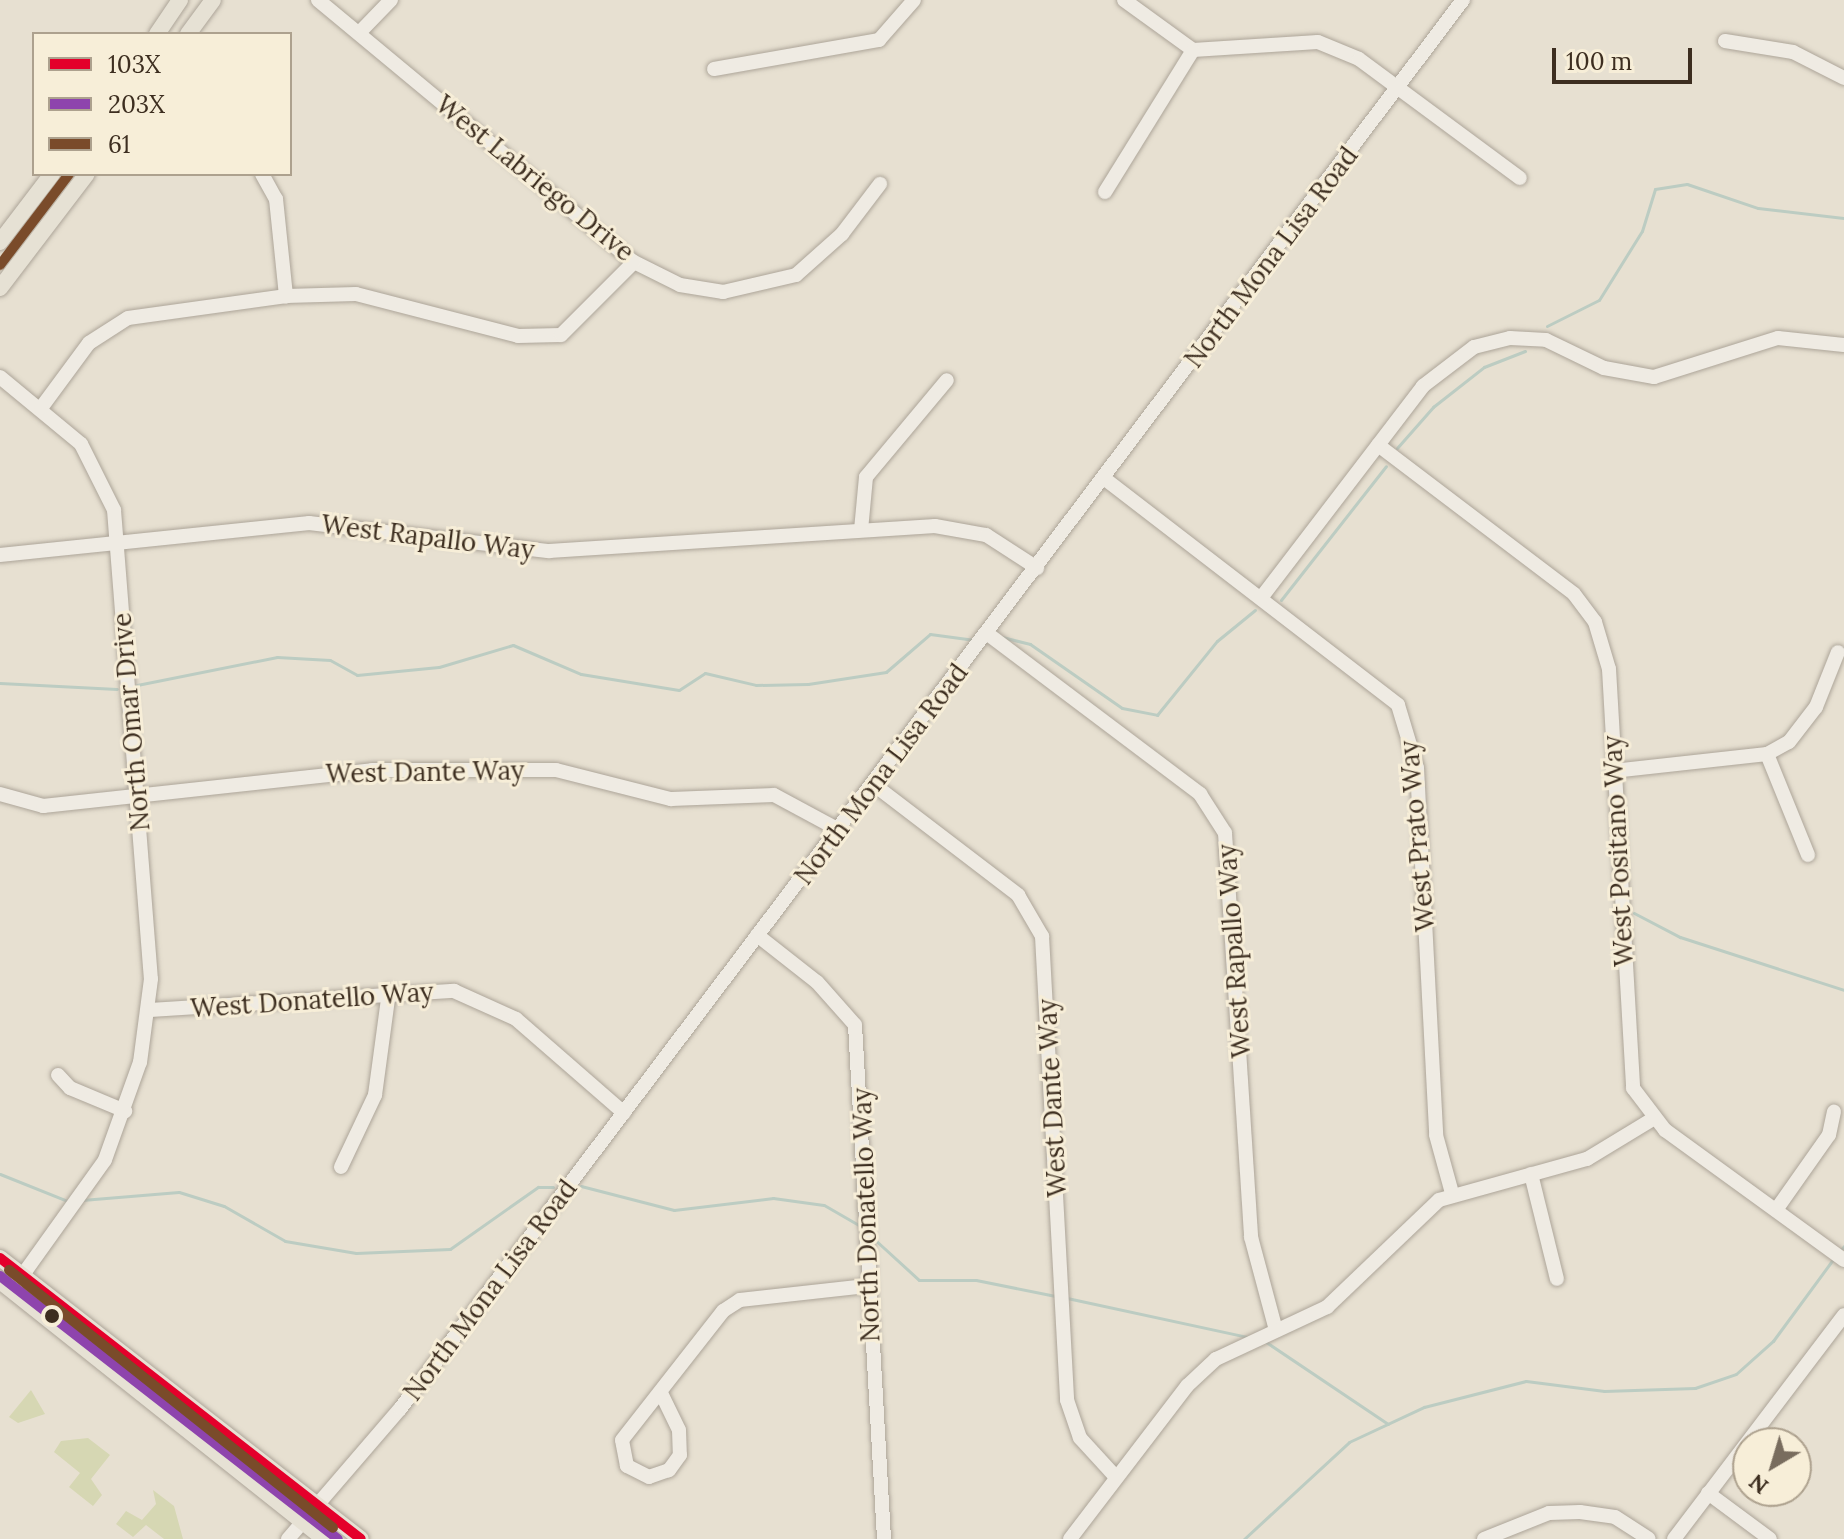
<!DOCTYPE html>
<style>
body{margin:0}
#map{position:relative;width:1844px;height:1539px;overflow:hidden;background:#e7e0d1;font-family:Lora,serif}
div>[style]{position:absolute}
.green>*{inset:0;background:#d6d7b3}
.stream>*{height:3px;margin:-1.5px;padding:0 1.5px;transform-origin:1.5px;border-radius:1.5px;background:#bcccc2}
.roads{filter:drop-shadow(0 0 2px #ada599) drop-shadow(0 0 2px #ada599)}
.minor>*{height:14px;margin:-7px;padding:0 7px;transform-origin:7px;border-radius:7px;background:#efebe3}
.major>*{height:16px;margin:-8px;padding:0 8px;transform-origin:8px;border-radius:8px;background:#e6e1d4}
.bus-1>*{height:10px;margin:-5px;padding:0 5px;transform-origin:5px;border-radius:5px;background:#e4002b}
.bus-2>*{height:10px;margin:-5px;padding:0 5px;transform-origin:5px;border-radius:5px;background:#8e44ad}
.bus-3>*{height:10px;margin:-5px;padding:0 5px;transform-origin:5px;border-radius:5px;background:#7a4b2a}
.dots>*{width:22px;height:22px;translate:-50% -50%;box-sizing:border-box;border:4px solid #f7eed8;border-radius:50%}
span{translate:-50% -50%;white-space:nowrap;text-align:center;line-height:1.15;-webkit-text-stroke:6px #f7eed8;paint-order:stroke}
.street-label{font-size:26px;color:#3d2e20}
.legend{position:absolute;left:32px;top:32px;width:260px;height:144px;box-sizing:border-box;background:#f7eed8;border:2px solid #ada18e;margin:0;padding:10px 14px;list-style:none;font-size:24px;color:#3d2e20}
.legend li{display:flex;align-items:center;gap:16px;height:40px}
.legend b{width:40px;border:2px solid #ada18e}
.north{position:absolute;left:1732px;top:1427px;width:80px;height:80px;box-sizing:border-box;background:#f7eed8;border:2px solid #ada18e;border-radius:50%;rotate:218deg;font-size:22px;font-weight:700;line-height:32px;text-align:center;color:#3d2e20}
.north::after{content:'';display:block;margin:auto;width:28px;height:36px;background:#786c5e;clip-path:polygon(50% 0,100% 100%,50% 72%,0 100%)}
.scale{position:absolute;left:1552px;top:48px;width:140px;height:36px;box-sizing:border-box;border:4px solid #3d2e20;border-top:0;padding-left:10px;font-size:24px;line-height:28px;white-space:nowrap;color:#3d2e20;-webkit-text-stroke:6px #f7eed8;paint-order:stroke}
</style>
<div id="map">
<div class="green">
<div style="clip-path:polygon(31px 1390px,45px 1414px,18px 1423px,9px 1417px)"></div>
<div style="clip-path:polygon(88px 1438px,110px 1455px,91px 1479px,102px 1495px,93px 1506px,69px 1487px,80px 1473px,54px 1452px,61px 1441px)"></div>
<div style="clip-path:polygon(153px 1490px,174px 1506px,183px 1539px,164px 1539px,146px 1525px,133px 1537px,116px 1524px,126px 1511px,142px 1520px,156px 1504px)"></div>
</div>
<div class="stream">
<div style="left:1547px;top:326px;width:58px;rotate:-26.6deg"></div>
<div style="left:1599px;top:300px;width:81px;rotate:-58.1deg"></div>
<div style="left:1642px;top:231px;width:44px;rotate:-72.8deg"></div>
<div style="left:1655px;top:189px;width:32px;rotate:-9deg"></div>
<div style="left:1687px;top:184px;width:75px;rotate:18.7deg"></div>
<div style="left:1758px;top:208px;width:87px;rotate:6.6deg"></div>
<div style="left:1397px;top:448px;width:55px;rotate:-48.7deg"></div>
<div style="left:1433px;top:407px;width:65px;rotate:-38.1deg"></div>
<div style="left:1484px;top:367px;width:44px;rotate:-21.3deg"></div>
<div style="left:1281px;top:600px;width:170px;rotate:-51.9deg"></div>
<div style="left:1002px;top:637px;width:29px;rotate:14deg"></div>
<div style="left:1030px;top:644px;width:112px;rotate:34.8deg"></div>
<div style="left:1122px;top:708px;width:36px;rotate:11deg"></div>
<div style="left:1157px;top:715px;width:95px;rotate:-51deg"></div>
<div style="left:1217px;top:641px;width:49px;rotate:-39.2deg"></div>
<div style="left:0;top:683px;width:117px;rotate:2.9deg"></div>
<div style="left:137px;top:685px;width:143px;rotate:-11.3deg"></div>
<div style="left:277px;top:657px;width:53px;rotate:3.2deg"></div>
<div style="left:330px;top:660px;width:31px;rotate:29deg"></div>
<div style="left:357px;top:675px;width:82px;rotate:-5.6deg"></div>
<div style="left:439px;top:667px;width:77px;rotate:-16.6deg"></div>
<div style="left:513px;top:645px;width:74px;rotate:23.1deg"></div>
<div style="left:581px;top:674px;width:99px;rotate:9.3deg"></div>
<div style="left:679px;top:690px;width:31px;rotate:-33deg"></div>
<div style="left:705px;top:673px;width:52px;rotate:13.2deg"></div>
<div style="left:756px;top:685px;width:52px;rotate:-1.1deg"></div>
<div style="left:808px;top:684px;width:79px;rotate:-8.7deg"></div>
<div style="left:886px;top:672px;width:58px;rotate:-40.8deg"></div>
<div style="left:930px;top:634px;width:45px;rotate:7.6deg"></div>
<div style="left:1634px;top:913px;width:52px;rotate:27.6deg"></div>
<div style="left:1680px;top:937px;width:172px;rotate:17.9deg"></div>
<div style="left:0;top:1174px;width:75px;rotate:21.8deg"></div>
<div style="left:581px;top:1186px;width:96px;rotate:14.5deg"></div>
<div style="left:674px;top:1210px;width:100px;rotate:-6.9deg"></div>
<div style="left:773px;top:1198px;width:51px;rotate:7.8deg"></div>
<div style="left:824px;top:1205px;width:44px;rotate:30.1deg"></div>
<div style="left:82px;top:1200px;width:97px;rotate:-4.7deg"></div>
<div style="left:179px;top:1192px;width:47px;rotate:17.3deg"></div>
<div style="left:224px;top:1206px;width:70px;rotate:29.8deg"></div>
<div style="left:285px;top:1241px;width:72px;rotate:9.6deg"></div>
<div style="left:356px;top:1253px;width:94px;rotate:-2.4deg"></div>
<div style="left:450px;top:1249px;width:108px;rotate:-35.2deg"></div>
<div style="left:538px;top:1187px;width:15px"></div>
<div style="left:873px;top:1238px;width:62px;rotate:42.4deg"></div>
<div style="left:919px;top:1280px;width:57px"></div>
<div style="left:976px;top:1280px;width:81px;rotate:11.4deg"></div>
<div style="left:1839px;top:1252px;width:8px;rotate:-50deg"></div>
<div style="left:1067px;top:1298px;width:184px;rotate:12.2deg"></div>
<div style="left:1266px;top:1342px;width:147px;rotate:33.9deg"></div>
<div style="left:1244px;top:1539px;width:143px;rotate:-42.7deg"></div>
<div style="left:1349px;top:1442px;width:83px;rotate:-25deg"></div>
<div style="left:1424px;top:1407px;width:105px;rotate:-14.3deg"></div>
<div style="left:1526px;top:1381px;width:79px;rotate:7.3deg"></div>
<div style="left:1604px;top:1391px;width:91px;rotate:-1.9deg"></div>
<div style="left:1695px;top:1388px;width:43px;rotate:-18.9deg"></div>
<div style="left:1736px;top:1374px;width:50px;rotate:-41.7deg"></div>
<div style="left:1773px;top:1341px;width:103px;rotate:-53.7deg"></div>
</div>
<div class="roads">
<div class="minor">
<div style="left:318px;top:0;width:410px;rotate:39.7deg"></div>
<div style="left:634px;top:262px;width:51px;rotate:26.6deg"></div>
<div style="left:680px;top:285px;width:44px;rotate:9.2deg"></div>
<div style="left:723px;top:292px;width:75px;rotate:-13.1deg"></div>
<div style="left:796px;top:275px;width:62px;rotate:-41.7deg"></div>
<div style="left:842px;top:234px;width:63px;rotate:-52.8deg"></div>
<div style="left:1124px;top:0;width:85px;rotate:35.9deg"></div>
<div style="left:1193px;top:50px;width:125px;rotate:-3.7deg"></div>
<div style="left:1318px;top:42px;width:44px;rotate:22.5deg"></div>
<div style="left:1359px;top:59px;width:200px;rotate:36.5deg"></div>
<div style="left:359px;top:33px;width:46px;rotate:-45.9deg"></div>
<div style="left:1725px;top:41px;width:69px;rotate:9.2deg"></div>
<div style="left:1793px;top:52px;width:57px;rotate:27deg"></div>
<div style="left:714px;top:69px;width:168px;rotate:-10deg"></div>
<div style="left:879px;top:40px;width:53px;rotate:-48.8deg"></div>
<div style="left:262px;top:174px;width:29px;rotate:61deg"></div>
<div style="left:276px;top:199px;width:98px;rotate:84.1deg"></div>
<div style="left:1105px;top:192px;width:167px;rotate:-58.2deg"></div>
<div style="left:0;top:377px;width:105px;rotate:39.6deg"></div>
<div style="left:81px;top:444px;width:74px;rotate:63.4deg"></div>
<div style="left:114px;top:510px;width:470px;rotate:85.5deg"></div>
<div style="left:151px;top:979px;width:84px;rotate:97.5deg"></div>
<div style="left:140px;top:1062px;width:104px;rotate:109.7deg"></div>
<div style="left:105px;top:1160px;width:160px;rotate:125.6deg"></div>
<div style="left:41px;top:408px;width:81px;rotate:-53.6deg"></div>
<div style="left:89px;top:343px;width:46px;rotate:-32.7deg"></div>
<div style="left:128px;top:318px;width:160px;rotate:-7.9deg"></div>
<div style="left:286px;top:296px;width:70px;rotate:-1.6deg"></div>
<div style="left:356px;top:294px;width:167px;rotate:14.5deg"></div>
<div style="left:518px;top:336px;width:43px;rotate:-1.3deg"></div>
<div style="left:561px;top:335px;width:103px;rotate:-45deg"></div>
<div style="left:1378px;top:445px;width:246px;rotate:37.2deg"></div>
<div style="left:1574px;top:594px;width:35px;rotate:53deg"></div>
<div style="left:1595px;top:622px;width:49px;rotate:73.4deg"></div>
<div style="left:1609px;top:669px;width:420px;rotate:86.7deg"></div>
<div style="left:1633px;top:1088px;width:53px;rotate:52.7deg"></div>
<div style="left:1665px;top:1130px;width:221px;rotate:36deg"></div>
<div style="left:1105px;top:479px;width:370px;rotate:37.6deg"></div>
<div style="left:1398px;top:705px;width:66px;rotate:73.2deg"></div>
<div style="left:1417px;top:768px;width:367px;rotate:87deg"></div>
<div style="left:1436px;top:1135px;width:60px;rotate:74.6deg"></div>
<div style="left:861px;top:530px;width:53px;rotate:-84.6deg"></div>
<div style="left:866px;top:477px;width:126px;rotate:-50.1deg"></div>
<div style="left:0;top:555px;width:311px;rotate:-5.9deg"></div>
<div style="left:309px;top:523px;width:242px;rotate:6.7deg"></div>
<div style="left:549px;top:551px;width:387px;rotate:-3.7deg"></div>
<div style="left:935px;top:526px;width:52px;rotate:10deg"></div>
<div style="left:986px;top:535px;width:61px;rotate:32.9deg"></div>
<div style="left:1261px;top:598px;width:267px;rotate:-52.6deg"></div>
<div style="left:1423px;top:386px;width:64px;rotate:-37.4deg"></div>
<div style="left:1474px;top:347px;width:37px;rotate:-14deg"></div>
<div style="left:1510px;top:338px;width:36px;rotate:3deg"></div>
<div style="left:1546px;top:340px;width:64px;rotate:25.8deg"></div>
<div style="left:1604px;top:368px;width:51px;rotate:10.2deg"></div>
<div style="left:1654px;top:377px;width:130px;rotate:-17.5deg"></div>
<div style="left:1778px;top:338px;width:66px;rotate:6.1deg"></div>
<div style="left:988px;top:634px;width:266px;rotate:37deg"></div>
<div style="left:1200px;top:794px;width:46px;rotate:57.3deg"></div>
<div style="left:1225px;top:833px;width:405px;rotate:86.3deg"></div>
<div style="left:1251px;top:1237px;width:96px;rotate:75deg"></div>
<div style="left:1767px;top:754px;width:109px;rotate:67.9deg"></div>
<div style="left:1613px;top:771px;width:155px;rotate:-6.3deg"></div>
<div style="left:1767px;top:754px;width:25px;rotate:-29deg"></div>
<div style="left:1789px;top:742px;width:44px;rotate:-52.4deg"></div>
<div style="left:1816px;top:707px;width:59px;rotate:-68.2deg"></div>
<div style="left:873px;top:784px;width:183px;rotate:37.4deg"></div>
<div style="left:1018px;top:895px;width:48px;rotate:59.7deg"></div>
<div style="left:1042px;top:936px;width:465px;rotate:86.9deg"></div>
<div style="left:1067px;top:1400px;width:40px;rotate:71.1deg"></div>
<div style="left:1080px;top:1438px;width:52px;rotate:47.4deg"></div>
<div style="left:0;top:794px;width:45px;rotate:15.6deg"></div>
<div style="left:43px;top:806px;width:331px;rotate:-6.2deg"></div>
<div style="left:372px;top:770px;width:184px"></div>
<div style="left:556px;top:770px;width:119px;rotate:14.2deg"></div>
<div style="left:671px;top:799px;width:103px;rotate:-2.2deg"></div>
<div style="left:774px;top:795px;width:74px;rotate:28.3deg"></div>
<div style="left:757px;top:935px;width:76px;rotate:38.1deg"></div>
<div style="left:817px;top:982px;width:57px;rotate:48.5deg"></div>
<div style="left:855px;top:1025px;width:515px;rotate:86.77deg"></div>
<div style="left:150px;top:1010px;width:305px;rotate:-3.6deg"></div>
<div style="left:454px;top:991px;width:68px;rotate:24.3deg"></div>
<div style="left:516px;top:1019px;width:143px;rotate:41deg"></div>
<div style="left:58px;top:1075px;width:18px;rotate:47deg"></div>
<div style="left:70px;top:1088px;width:60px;rotate:22.7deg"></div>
<div style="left:341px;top:1167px;width:80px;rotate:-64.7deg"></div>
<div style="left:375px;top:1095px;width:105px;rotate:-82.3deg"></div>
<div style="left:1531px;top:1174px;width:108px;rotate:76.1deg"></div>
<div style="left:1776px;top:1210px;width:92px;rotate:-54.8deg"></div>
<div style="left:1829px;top:1135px;width:24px;rotate:-78deg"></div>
<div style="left:661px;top:1393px;width:41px;rotate:64.1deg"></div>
<div style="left:679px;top:1430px;width:25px;rotate:88deg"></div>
<div style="left:680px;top:1455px;width:19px;rotate:126deg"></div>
<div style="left:669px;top:1470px;width:21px;rotate:161deg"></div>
<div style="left:649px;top:1477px;width:25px;rotate:-153deg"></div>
<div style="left:627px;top:1466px;width:26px;rotate:-101deg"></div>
<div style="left:622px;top:1440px;width:164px;rotate:-51.9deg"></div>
<div style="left:723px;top:1311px;width:20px;rotate:-33deg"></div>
<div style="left:740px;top:1300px;width:127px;rotate:-6.3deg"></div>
<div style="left:1708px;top:1493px;width:77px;rotate:36.6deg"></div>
<div style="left:288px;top:1539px;width:172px;rotate:-49.3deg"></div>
<div style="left:400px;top:1409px;width:1765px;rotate:-52.97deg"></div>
<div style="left:1070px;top:1539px;width:193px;rotate:-52.6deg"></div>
<div style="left:1187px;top:1386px;width:40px;rotate:-43deg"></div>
<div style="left:1216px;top:1359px;width:123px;rotate:-25.1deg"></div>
<div style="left:1327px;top:1307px;width:155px;rotate:-43.7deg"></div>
<div style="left:1439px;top:1200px;width:154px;rotate:-15.5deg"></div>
<div style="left:1587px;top:1159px;width:77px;rotate:-31.2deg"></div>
<div style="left:1484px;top:1539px;width:70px;rotate:-21.8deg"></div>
<div style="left:1549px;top:1513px;width:31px;rotate:-2deg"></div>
<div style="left:1580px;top:1512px;width:35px;rotate:8deg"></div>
<div style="left:1615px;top:1517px;width:40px;rotate:32.9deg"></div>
<div style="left:1674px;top:1539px;width:281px;rotate:-52.8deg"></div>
</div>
<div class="major">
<div style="left:157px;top:34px;width:41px;rotate:-55.9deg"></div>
<div style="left:188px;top:34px;width:42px;rotate:-53.7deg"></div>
<div style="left:0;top:242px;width:86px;rotate:-52.6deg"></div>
<div style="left:0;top:288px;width:143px;rotate:-52.7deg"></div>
<div style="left:0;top:1258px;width:457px;rotate:37.9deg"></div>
<div style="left:0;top:1281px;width:414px;rotate:38.5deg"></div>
</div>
</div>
<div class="bus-1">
<div style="left:0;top:1258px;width:457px;rotate:37.9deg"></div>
</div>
<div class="bus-2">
<div style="left:0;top:1276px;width:428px;rotate:37.9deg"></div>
</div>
<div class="bus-3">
<div style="left:0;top:265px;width:114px;rotate:-52.8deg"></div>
<div style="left:9px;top:1270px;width:414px;rotate:38.5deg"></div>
</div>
<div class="dots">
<div style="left:52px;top:1316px;background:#3d2e20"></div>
</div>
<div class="street-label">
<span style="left:535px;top:178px;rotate:39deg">West Labriego Drive</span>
<span style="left:1271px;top:257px;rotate:-53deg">North Mona Lisa Road</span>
<span style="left:428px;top:537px;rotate:7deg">West Rapallo Way</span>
<span style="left:131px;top:722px;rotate:-95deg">North Omar Drive</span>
<span style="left:425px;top:772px;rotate:-1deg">West Dante Way</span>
<span style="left:881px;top:774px;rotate:-53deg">North Mona Lisa Road</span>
<span style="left:1417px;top:836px;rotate:-95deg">West Prato Way</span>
<span style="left:1618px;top:851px;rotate:-93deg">West Positano Way</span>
<span style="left:1234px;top:951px;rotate:-94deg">West Rapallo Way</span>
<span style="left:312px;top:1000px;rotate:-4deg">West Donatello Way</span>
<span style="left:1052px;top:1098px;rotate:-93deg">West Dante Way</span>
<span style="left:866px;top:1215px;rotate:-92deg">North Donatello Way</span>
<span style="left:490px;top:1290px;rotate:-53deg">North Mona Lisa Road</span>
</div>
<ul class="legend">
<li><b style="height:10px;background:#e4002b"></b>103X</li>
<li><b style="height:10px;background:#8e44ad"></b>203X</li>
<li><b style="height:10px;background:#7a4b2a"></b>61</li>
</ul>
<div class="north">N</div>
<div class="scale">100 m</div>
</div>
